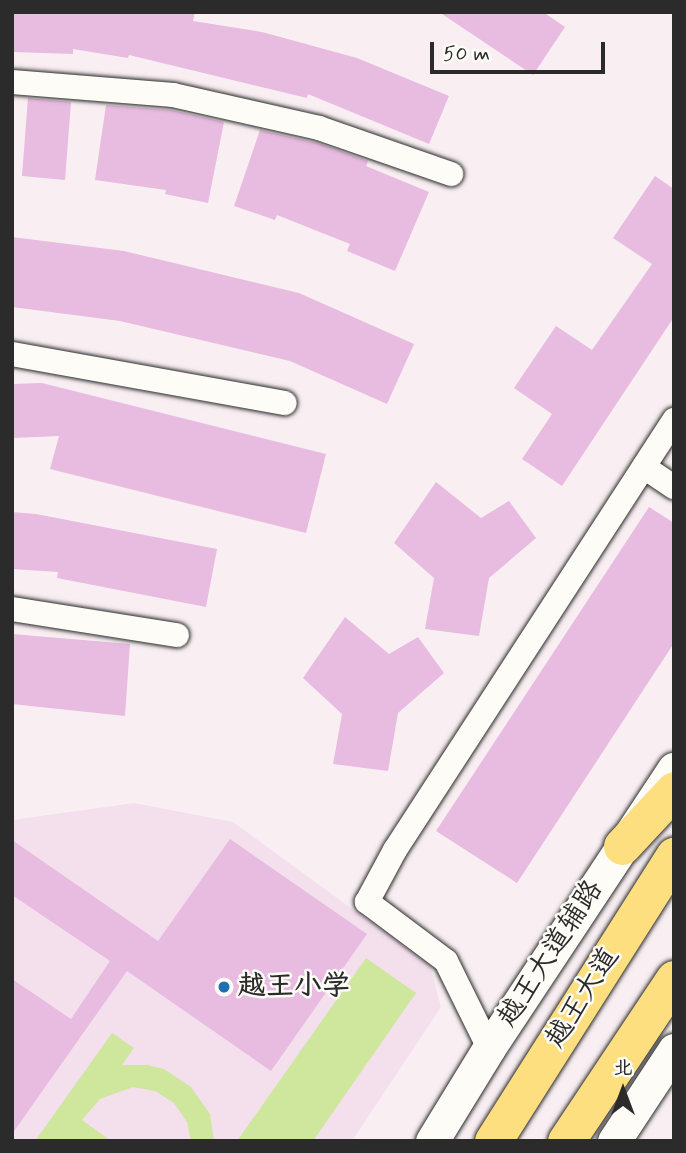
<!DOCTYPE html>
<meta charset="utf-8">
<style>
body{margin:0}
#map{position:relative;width:686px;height:1153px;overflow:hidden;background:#f9eff2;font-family:Mynerve,"LXGW WenKai TC",sans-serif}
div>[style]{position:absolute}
.built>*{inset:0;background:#f4dfed}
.green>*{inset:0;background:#cee79d}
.building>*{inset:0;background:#e8bbe0}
.roads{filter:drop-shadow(0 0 2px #2b2b2b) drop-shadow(0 0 2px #2b2b2b)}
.minor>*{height:24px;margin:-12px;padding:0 12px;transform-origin:12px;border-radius:12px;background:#fdfcf7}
.secondary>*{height:33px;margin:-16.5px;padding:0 16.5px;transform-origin:16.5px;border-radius:16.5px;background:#fdfcf7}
.primary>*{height:37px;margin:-18.5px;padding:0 18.5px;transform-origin:18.5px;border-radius:18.5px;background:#fedf80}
.dots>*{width:19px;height:19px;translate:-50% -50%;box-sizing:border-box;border:4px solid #fdfcf7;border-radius:50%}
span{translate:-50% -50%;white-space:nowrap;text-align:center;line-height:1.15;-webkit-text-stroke:5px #fdfcf7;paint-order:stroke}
.street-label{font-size:28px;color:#2b2b2b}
.poi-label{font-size:28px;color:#2b2b2b;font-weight:700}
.left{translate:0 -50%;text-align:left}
.frame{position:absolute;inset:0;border:14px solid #2b2b2b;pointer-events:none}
.north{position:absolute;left:588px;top:1055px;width:70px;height:70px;-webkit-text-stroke:5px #fdfcf7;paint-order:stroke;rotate:0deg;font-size:19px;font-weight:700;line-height:28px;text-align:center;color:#2b2b2b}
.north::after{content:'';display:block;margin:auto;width:24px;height:32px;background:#2b2b2b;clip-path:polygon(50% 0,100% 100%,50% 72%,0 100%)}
.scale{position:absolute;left:430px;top:42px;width:175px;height:32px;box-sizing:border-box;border:4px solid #2b2b2b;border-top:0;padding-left:9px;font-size:21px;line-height:24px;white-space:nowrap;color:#2b2b2b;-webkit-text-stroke:5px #fdfcf7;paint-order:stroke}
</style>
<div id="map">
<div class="built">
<div style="clip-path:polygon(134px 803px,233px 822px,430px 966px,441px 1007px,352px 1141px,12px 1141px,12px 820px)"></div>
</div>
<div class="green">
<div style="clip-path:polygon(366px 958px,416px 993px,313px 1141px,237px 1141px)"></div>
<div style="clip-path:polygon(112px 1033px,134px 1048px,122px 1065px,148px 1065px,164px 1069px,191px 1087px,210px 1114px,214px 1141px,191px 1141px,187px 1122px,174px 1103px,155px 1091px,133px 1087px,100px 1099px,82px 1120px,111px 1141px,35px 1141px)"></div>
</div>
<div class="building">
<div style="clip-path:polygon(12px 12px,195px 12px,193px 21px,262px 32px,357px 58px,449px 96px,429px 144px,308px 94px,307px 98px,129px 55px,128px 58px,73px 49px,73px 54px,12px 52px)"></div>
<div style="clip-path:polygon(439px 12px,543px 12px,565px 27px,533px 75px)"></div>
<div style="clip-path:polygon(28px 98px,71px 102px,65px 180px,22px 176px)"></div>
<div style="clip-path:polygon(106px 105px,171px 110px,224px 122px,208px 203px,165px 194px,166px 190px,95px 180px)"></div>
<div style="clip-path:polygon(260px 130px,318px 143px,368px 161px,366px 166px,429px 192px,395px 271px,347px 251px,350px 244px,277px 215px,275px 220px,234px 206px)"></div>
<div style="clip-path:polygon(655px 176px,674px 189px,674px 317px,562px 486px,522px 459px,552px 414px,514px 388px,556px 326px,592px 350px,652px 264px,613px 238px)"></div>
<div style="clip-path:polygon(12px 237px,124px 251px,299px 293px,414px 344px,387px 404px,290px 361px,120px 321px,12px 307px)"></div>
<div style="clip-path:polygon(42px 383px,326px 454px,306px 533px,50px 469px,59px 436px,12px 438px,12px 384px)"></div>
<div style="clip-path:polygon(436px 482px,481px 518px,509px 501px,536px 538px,489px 578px,479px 636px,425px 629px,434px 578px,394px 543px)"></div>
<div style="clip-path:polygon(649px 507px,674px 523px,674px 643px,517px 883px,436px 831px)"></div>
<div style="clip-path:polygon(12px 512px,36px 514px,217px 549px,206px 607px,57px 578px,58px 572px,12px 569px)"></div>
<div style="clip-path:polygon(345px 617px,389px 654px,418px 637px,444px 673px,398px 713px,388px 771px,333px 764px,342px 714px,303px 678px)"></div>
<div style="clip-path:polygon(12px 634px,130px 644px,125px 716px,12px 704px)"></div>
<div style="clip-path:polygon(230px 839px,367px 934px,271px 1071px,127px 971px,12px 1134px,12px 979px,71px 1019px,110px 961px,12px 895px,12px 840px,158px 941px)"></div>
</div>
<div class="roads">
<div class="minor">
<div style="left:12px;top:82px;width:162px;rotate:4.6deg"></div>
<div style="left:173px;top:95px;width:150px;rotate:12.7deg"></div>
<div style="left:319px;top:128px;width:140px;rotate:19.2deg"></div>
<div style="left:12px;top:354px;width:277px;rotate:10.2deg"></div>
<div style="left:644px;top:467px;width:36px;rotate:34deg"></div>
<div style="left:12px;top:609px;width:167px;rotate:9deg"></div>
<div style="left:489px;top:1048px;width:97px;rotate:-116.3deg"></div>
<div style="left:446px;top:961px;width:99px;rotate:-143.2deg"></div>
<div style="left:367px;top:902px;width:59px;rotate:-61.7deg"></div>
<div style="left:395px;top:850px;width:513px;rotate:-57.02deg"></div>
</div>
<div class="secondary">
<div style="left:432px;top:1141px;width:109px;rotate:-58.5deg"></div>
<div style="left:489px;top:1048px;width:335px;rotate:-56.5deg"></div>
<div style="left:614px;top:1141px;width:109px;rotate:-56.6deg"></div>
</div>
<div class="primary">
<div style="left:622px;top:846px;width:76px;rotate:-47.1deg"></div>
<div style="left:493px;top:1141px;width:338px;rotate:-57.6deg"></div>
<div style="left:566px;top:1141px;width:195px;rotate:-56.3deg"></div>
</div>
</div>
<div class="dots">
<div style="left:224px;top:987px;background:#1f6fb2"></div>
</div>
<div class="street-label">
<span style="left:551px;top:954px;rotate:-57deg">越王大道辅路</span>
<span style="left:583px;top:998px;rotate:-58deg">越王大道</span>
</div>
<div class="poi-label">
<span class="left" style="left:238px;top:987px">越王小学</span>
</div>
<div class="frame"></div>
<div class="north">北</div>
<div class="scale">50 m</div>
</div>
